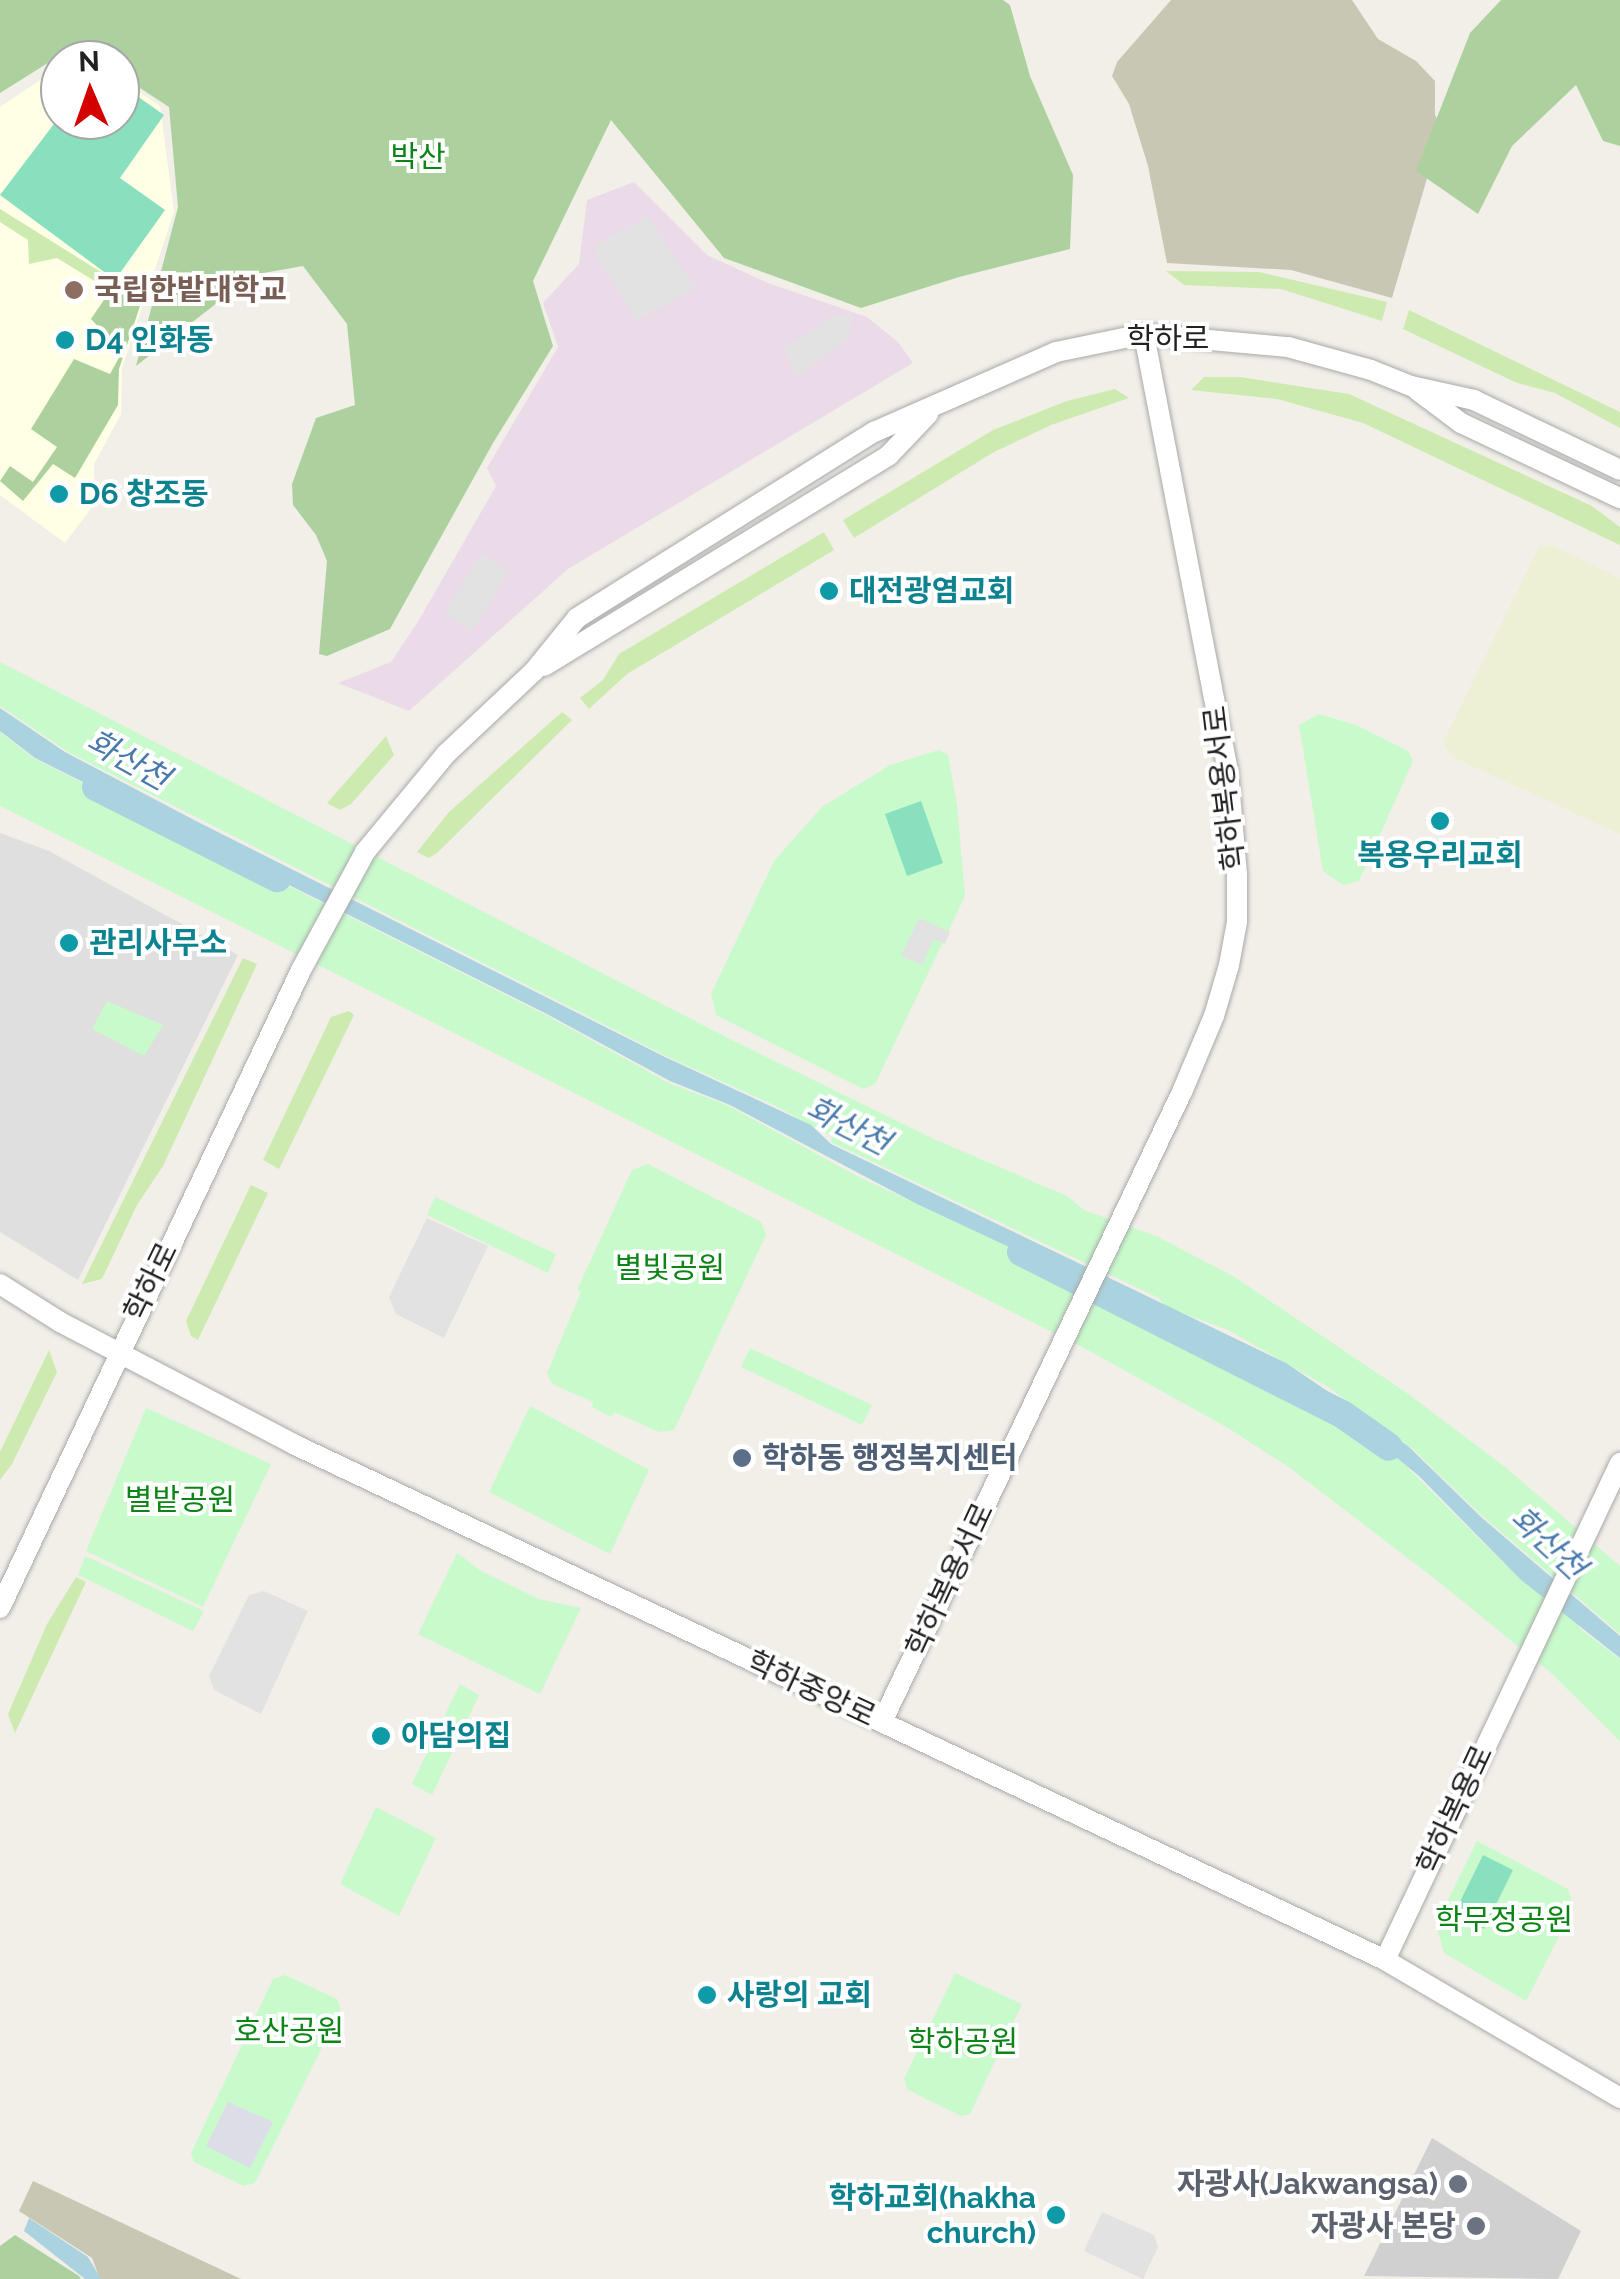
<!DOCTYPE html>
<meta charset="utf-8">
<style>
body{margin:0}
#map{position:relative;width:1620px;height:2279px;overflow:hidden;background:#f2efe9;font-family:Raleway,"Noto Sans KR",sans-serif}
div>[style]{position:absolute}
.residential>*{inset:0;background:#e0dfdf}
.industrial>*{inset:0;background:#ebdbe8}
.education>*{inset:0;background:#ffffe5}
.religious>*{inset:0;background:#d0d0d0}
.construction>*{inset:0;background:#c7c7b4}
.farmland>*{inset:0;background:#eef0d5}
.grass>*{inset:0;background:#cdebb0}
.forest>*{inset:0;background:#add19e}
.park>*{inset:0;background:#c8facc}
.pitch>*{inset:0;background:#88e0be}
.parking>*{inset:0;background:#e2e2e2}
.plaza>*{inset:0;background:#dddde8}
.water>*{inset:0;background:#aad3df}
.river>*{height:28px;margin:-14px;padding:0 14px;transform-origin:14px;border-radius:14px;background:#aad3df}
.roads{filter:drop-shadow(0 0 2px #a9a9a9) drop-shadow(0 0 2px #a9a9a9)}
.tertiary>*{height:20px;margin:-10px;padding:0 10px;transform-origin:10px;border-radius:10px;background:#fff}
.dots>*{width:28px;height:28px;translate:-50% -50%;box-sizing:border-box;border:5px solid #fff;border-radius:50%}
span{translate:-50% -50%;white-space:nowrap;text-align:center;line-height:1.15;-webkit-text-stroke:8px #fff;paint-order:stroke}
.park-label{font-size:30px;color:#0c8416}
.education-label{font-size:30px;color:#785e54;font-weight:700}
.left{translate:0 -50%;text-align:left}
.street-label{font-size:30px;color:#222}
.culture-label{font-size:30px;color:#0d838f;font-weight:700}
.right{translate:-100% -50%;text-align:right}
.service-label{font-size:30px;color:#4e5e75;font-weight:700}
.worship-label{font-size:30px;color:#5b616d;font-weight:700}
.water-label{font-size:32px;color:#4a7aab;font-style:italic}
.north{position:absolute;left:40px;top:40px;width:100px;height:100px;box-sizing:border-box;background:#fff;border:2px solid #a7a7a7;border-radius:50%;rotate:358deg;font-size:28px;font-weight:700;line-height:40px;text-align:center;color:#222}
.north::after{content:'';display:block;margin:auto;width:35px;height:45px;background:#d40000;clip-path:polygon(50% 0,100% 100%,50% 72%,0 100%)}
</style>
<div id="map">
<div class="residential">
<div style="clip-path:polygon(0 833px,49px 851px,238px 955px,78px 1280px,0 1232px)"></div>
</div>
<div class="industrial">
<div style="clip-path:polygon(634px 182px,707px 255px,768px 283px,867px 317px,898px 342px,913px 363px,568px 569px,409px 711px,338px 683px,391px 662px,419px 620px,496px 486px,487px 468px,558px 347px,543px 303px,579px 264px,587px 200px)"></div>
</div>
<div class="education">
<div style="clip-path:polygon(60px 67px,60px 120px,120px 120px,120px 79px,160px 106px,174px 212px,122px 368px,121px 414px,94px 464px,95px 503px,65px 543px,0 495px,0 107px)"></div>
</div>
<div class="religious">
<div style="clip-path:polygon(1432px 2138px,1581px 2231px,1558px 2279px,1364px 2276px)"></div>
</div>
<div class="construction">
<div style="clip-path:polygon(1171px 0,1352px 0,1378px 39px,1416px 61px,1435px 81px,1435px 115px,1442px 127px,1392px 298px,1291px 270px,1167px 263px,1148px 166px,1129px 104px,1112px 76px,1117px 62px)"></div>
<div style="clip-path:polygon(33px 2181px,241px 2279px,100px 2279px,92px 2258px,19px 2211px)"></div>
</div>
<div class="farmland">
<div style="clip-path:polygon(1552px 545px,1620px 578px,1620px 834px,1452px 757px,1443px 742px,1539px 547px)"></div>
</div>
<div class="grass">
<div style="clip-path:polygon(0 209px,125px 287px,106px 288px,57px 258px,29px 264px,28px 240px,0 222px)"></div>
<div style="clip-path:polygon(1166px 271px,1259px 272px,1387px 302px,1382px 321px,1281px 289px,1184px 285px)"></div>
<div style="clip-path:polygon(1409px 310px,1620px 412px,1620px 428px,1555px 393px,1517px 383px,1403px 329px)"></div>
<div style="clip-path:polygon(1204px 377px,1240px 377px,1349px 394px,1592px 506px,1620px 527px,1620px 545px,1363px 423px,1277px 399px,1191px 390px)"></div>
<div style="clip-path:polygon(1115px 389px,1129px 398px,1051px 425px,994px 452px,854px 538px,843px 520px,993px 430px,1067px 401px)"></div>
<div style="clip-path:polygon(824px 532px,834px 550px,627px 674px,589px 709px,580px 698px,603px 680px,619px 654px)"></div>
<div style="clip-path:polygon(562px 712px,572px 720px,437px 853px,429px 858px,417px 852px,449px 812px)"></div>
<div style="clip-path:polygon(386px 736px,394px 755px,351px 804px,340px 810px,327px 803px)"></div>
<div style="clip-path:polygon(243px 958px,257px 964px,163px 1166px,137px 1205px,102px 1279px,82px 1284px)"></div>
<div style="clip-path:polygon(349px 1011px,354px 1015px,279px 1169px,263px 1160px,331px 1017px)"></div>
<div style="clip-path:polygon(251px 1185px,268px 1193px,198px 1340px,191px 1336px,186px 1321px)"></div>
<div style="clip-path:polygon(49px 1350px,57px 1372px,12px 1464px,0 1480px,0 1452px)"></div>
<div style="clip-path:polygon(76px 1577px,86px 1582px,15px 1733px,8px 1714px,47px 1624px)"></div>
</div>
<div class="forest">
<div style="clip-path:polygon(0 0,1003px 0,1010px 5px,1030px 76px,1073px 175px,1070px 249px,959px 277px,861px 308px,724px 258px,611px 120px,533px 281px,553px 346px,493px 443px,390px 629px,327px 656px,319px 654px,327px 561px,316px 535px,293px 505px,292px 484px,316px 418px,355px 405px,347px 324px,303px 266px,253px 275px,136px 366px,178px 207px,169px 107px,120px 75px,120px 60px,97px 60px,75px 46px,0 93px)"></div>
<div style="clip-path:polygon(1501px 0,1620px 0,1620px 146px,1603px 141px,1576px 85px,1512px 146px,1478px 214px,1416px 171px,1470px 33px)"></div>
<div style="clip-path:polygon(110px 291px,142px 300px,119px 369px,118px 405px,75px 478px,53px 464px,23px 501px,0 481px,10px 466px,33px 482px,57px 447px,31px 429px,74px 359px,110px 374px,122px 352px,91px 319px)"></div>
<div style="clip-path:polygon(15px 2235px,79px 2276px,81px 2279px,0 2279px,0 2246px)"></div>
</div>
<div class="park">
<div style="clip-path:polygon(0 662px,726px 1037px,936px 1140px,1067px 1196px,1084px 1210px,1156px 1236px,1233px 1276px,1407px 1393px,1505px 1467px,1620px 1566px,1620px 1634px,1479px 1513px,1414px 1450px,1328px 1387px,1228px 1330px,1166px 1307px,1159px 1298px,831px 1142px,832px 1137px,776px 1106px,672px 1059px,68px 752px,0 706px)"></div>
<div style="clip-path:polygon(1319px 714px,1356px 725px,1408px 751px,1413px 761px,1359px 881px,1343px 885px,1323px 871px,1299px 725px)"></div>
<div style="clip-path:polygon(0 732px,35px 759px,546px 1015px,669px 1083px,729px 1106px,855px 1175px,1116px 1297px,1341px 1412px,1399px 1459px,1520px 1579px,1577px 1620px,1579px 1628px,1620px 1659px,1620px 1741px,1551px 1673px,1439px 1582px,1290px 1468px,1228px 1428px,1086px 1349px,0 806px)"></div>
<div style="clip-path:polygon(939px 750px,948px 755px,957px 805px,965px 896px,875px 1084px,863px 1089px,716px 1015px,711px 994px,774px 861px,822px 807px,890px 765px)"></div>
<div style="clip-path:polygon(107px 1001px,163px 1025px,144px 1056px,92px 1029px)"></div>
<div style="clip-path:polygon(648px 1164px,761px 1222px,766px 1235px,674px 1430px,659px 1432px,614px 1412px,611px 1417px,592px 1407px,593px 1402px,552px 1384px,547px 1373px,581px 1292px,577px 1290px,632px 1170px)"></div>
<div style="clip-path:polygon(435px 1197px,556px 1254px,548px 1273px,427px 1215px)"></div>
<div style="clip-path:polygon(750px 1348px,872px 1405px,862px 1425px,741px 1367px)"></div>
<div style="clip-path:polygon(530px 1406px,649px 1470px,610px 1554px,489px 1492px)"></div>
<div style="clip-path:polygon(146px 1408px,271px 1464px,203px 1607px,86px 1551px)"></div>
<div style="clip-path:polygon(457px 1553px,481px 1571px,539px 1599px,581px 1608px,540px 1694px,418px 1634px)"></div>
<div style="clip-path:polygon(85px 1556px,204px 1611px,193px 1631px,78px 1575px)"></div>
<div style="clip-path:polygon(460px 1684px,479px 1695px,432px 1795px,412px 1784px)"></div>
<div style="clip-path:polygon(376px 1807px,436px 1838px,399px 1916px,340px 1884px)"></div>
<div style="clip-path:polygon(1477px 1841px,1568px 1889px,1574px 1907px,1526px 2001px,1444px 1953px,1436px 1924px)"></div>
<div style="clip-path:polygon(955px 1973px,1022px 2004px,970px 2114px,961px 2116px,908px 2090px,904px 2079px)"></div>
<div style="clip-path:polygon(285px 1975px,337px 1999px,341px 2009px,255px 2183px,244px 2186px,194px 2162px,191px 2153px,273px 1979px)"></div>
</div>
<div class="pitch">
<div style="clip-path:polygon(120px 84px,164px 115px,120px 178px,165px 210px,115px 280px,0 195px,60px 116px,60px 120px,120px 120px)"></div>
<div style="clip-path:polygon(921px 801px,943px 863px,907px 876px,885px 814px)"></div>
<div style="clip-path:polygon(1483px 1855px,1513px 1870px,1484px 1929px,1454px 1914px)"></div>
</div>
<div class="parking">
<div style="clip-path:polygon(648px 217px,695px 288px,637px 320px,598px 259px,595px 245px)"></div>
<div style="clip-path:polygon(835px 315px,853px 316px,847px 340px,796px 376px,785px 348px)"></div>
<div style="clip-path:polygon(481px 554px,509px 571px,472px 631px,444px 614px)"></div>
<div style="clip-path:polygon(919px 918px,950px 932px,945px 944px,933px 939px,922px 965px,901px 956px)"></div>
<div style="clip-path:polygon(427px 1218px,488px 1246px,444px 1338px,396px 1314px,389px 1297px)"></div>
<div style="clip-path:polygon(264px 1591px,308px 1611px,261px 1714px,214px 1690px,209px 1676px,249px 1595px)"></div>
<div style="clip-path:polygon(1102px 2212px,1154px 2235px,1158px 2247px,1143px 2279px,1084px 2251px)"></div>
</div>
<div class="plaza">
<div style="clip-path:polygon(228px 2102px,273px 2122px,250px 2168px,206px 2146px)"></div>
</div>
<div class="water">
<div style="clip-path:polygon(0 708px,65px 752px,196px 821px,665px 1057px,811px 1125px,831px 1144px,1286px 1363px,1408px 1446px,1481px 1517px,1620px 1636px,1620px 1658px,1520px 1579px,1419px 1476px,1341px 1412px,1114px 1296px,917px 1204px,730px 1105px,670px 1081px,545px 1013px,35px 758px,0 731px)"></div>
<div style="clip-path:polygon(29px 2218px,88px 2257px,101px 2279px,85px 2279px,24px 2231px)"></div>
</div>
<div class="river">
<div style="left:96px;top:787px;width:203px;rotate:26.7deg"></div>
<div style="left:1021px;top:1252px;width:360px;rotate:26.8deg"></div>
<div style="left:1342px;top:1414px;width:57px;rotate:35.1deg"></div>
</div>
<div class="roads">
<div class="tertiary">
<div style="left:1417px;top:390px;width:55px;rotate:36.9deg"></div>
<div style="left:1461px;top:423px;width:176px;rotate:25.3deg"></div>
<div style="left:544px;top:666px;width:404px;rotate:-31.4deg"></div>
<div style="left:889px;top:455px;width:57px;rotate:-46.4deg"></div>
<div style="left:0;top:1284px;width:71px;rotate:32.3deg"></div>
<div style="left:60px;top:1322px;width:263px;rotate:27.6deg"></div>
<div style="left:293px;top:1444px;width:1208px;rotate:25.29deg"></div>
<div style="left:1385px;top:1960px;width:273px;rotate:30.4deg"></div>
<div style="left:0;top:1608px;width:705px;rotate:-64.74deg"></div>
<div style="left:301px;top:970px;width:134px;rotate:-61.5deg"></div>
<div style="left:365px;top:852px;width:127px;rotate:-50.4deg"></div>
<div style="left:446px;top:754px;width:121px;rotate:-43.3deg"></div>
<div style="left:534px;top:671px;width:68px;rotate:-50.9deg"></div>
<div style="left:577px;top:618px;width:350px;rotate:-32.1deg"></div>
<div style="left:874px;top:432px;width:199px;rotate:-23.7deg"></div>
<div style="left:1056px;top:352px;width:90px;rotate:-11.6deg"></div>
<div style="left:1144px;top:334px;width:145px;rotate:5.2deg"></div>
<div style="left:1288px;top:347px;width:86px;rotate:15.5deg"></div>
<div style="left:1371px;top:370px;width:43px;rotate:21.8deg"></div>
<div style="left:1411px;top:386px;width:65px;rotate:12.5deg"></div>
<div style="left:1474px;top:400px;width:162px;rotate:25.6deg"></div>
<div style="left:882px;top:1722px;width:698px;rotate:-64.54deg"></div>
<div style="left:1182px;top:1092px;width:82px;rotate:-67.2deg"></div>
<div style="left:1214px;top:1016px;width:53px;rotate:-73.6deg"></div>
<div style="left:1229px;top:965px;width:44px;rotate:-79.5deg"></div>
<div style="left:1237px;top:922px;width:48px;rotate:-90deg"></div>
<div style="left:1237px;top:874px;width:103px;rotate:-95deg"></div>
<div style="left:1228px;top:771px;width:445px;rotate:-100.9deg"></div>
<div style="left:1385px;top:1960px;width:550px;rotate:-64.69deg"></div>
</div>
</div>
<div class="dots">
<div style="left:74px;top:290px;background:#8d6e63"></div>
<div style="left:65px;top:340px;background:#0f9aa8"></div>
<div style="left:59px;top:494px;background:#0f9aa8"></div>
<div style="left:829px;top:591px;background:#0f9aa8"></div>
<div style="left:1440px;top:821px;background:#0f9aa8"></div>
<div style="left:69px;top:943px;background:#0f9aa8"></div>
<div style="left:742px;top:1458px;background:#5c6f8a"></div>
<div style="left:381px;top:1736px;background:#0f9aa8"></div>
<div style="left:707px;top:1995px;background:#0f9aa8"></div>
<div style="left:1458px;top:2184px;background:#6b7280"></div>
<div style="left:1056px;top:2215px;background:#0f9aa8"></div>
<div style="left:1476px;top:2226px;background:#6b7280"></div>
</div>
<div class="park-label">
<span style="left:418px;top:157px">박산</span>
<span style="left:670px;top:1268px">별빛공원</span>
<span style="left:180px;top:1500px">별밭공원</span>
<span style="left:1504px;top:1920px">학무정공원</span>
<span style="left:289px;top:2031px">호산공원</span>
<span style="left:963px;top:2042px">학하공원</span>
</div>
<div class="education-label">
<span class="left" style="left:94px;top:290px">국립한밭대학교</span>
</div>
<div class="street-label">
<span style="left:1168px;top:339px">학하로</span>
<span style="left:1225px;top:788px;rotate:-97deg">학하복용서로</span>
<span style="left:151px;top:1282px;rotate:-64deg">학하로</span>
<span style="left:950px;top:1580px;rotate:-65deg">학하복용서로</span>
<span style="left:811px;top:1689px;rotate:25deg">학하중앙로</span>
<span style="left:1455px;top:1810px;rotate:-65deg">학하복용로</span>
</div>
<div class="culture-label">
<span class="left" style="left:85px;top:340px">D4 인화동</span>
<span class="left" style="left:79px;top:494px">D6 창조동</span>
<span class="left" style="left:849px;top:591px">대전광염교회</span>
<span style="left:1440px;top:855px">복용우리교회</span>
<span class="left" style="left:89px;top:943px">관리사무소</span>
<span class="left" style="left:401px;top:1736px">아담의집</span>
<span class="left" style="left:727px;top:1995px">사랑의 교회</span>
<span class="right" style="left:1036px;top:2215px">학하교회(hakha<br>church)</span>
</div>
<div class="service-label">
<span class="left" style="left:762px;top:1458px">학하동 행정복지센터</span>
</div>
<div class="worship-label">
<span class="right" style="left:1438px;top:2184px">자광사(Jakwangsa)</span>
<span class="right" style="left:1456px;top:2226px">자광사 본당</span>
</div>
<div class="water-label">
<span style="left:128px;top:760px;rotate:29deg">화산천</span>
<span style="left:848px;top:1126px;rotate:27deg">화산천</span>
<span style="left:1548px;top:1543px;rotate:43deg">화산천</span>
</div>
<div class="north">N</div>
</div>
